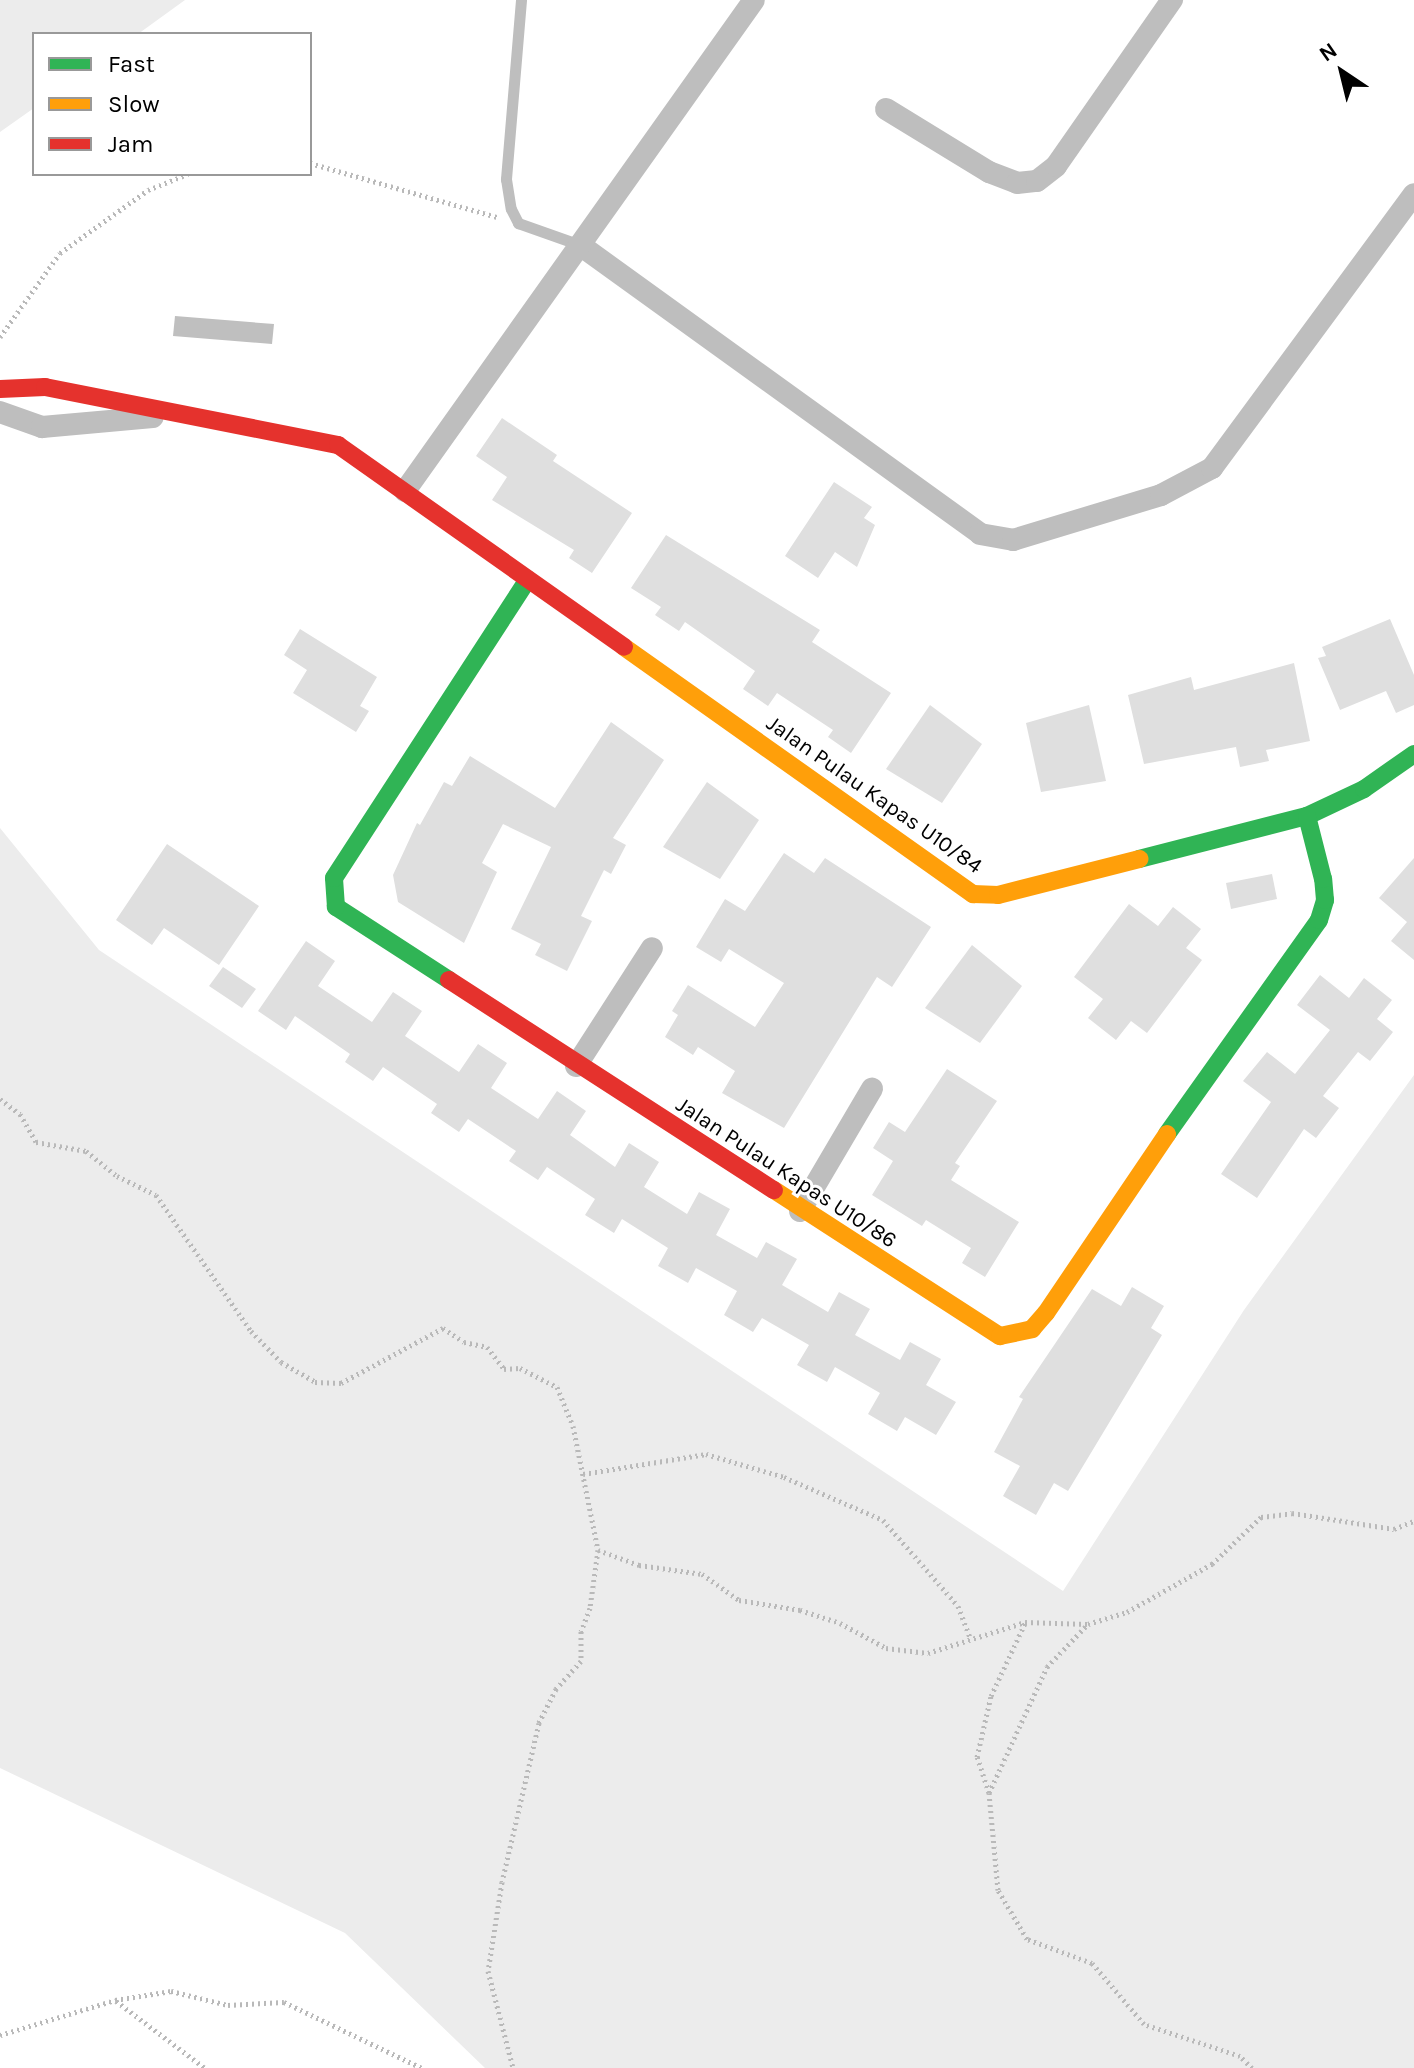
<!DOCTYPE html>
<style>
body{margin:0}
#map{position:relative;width:1414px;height:2068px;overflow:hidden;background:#fff;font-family:Karla,sans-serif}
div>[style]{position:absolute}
.green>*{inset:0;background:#ececec}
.water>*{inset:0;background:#bfbfbf}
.building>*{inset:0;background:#dfdfdf}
.path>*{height:5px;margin-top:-2.5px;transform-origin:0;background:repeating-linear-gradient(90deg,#b9b9b9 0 2px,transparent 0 6px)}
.lane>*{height:11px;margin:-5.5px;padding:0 5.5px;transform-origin:5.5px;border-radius:5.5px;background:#bebebe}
.street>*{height:22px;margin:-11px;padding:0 11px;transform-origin:11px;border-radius:11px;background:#bebebe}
.fast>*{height:18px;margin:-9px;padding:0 9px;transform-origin:9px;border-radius:9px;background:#30b455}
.slow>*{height:18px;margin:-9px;padding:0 9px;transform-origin:9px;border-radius:9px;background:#ff9f0a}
.jam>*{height:18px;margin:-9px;padding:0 9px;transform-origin:9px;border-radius:9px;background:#e5322d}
span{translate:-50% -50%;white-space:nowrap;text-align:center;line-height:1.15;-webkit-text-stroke:6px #fff;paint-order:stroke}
.street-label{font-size:22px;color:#000}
.legend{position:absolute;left:32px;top:32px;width:280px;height:144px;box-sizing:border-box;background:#fff;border:2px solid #999;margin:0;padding:10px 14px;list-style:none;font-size:24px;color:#000}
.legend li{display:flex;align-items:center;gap:16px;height:40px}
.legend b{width:40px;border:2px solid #999}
.north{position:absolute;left:1302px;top:32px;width:80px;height:80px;-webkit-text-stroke:6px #fff;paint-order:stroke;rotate:325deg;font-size:22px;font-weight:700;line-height:32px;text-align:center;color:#000}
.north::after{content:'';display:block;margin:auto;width:28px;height:36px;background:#000;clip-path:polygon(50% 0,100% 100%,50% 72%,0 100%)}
</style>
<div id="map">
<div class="green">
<div style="clip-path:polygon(0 0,185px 0,138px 34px,34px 34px,34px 108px,0 132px)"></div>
<div style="clip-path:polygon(0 828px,99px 950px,1063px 1591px,1244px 1310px,1414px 1075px,1414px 2068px,485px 2068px,345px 1933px,0 1768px)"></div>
</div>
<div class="water">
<div style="clip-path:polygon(175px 316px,274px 324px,272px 344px,173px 336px)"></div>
</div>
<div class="building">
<div style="clip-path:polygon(502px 418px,557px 455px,553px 461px,632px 513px,592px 573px,569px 558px,574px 550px,492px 500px,507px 477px,476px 456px)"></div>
<div style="clip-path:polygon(834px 482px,872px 507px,864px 518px,875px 525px,857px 567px,835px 552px,818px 578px,785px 556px)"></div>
<div style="clip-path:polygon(666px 535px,820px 630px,812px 642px,891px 693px,851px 753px,828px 737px,833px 730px,777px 693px,768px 706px,743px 689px,755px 671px,685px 622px,679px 631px,655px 615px,661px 607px,631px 588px)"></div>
<div style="clip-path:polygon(1390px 619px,1414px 675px,1414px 705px,1396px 713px,1386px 691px,1340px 710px,1318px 658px,1326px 656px,1322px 647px)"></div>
<div style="clip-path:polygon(300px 629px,377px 677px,360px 706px,369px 711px,356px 732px,293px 693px,307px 670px,284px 655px)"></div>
<div style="clip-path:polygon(1294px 663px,1310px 741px,1266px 750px,1269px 761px,1240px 767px,1236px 747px,1144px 764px,1128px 695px,1191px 677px,1194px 690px)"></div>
<div style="clip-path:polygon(930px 705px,982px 744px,942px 803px,886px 769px)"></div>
<div style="clip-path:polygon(1089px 705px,1106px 781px,1041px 792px,1026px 723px)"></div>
<div style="clip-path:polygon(611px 722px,664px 760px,613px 838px,626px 845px,611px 874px,604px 870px,581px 916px,592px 921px,567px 971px,535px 955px,541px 944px,511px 929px,551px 847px,503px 824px,482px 863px,497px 872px,464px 943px,398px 902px,393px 875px,417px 823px,420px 825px,444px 782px,452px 786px,470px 756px,555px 808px)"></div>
<div style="clip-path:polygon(707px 782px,759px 820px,720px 879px,663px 847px)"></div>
<div style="clip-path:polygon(167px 844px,259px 906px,219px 965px,164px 928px,152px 945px,116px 920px)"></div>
<div style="clip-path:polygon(784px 853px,814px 873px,825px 858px,931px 927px,892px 987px,877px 977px,784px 1128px,722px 1093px,735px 1071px,698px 1047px,693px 1055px,665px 1037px,678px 1015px,672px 1011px,688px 985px,755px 1027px,784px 983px,729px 949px,721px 962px,696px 947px,725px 899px,745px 911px)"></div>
<div style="clip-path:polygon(1414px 858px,1414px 960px,1391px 941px,1407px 922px,1379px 898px)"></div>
<div style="clip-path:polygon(1272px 874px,1277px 899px,1231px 909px,1226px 883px)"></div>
<div style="clip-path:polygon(1129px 904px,1158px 926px,1173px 907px,1201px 929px,1186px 948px,1202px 960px,1147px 1033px,1131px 1021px,1116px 1040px,1088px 1018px,1103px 999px,1074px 977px)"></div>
<div style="clip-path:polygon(306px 941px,335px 961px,318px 986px,372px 1022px,393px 992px,422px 1011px,405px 1036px,459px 1072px,478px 1044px,507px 1063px,491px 1088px,538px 1119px,557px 1091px,586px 1111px,570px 1135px,615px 1167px,629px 1143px,659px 1162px,644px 1187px,687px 1214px,699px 1192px,730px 1209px,716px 1235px,757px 1258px,766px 1242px,797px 1259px,782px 1285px,828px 1312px,839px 1292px,870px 1309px,855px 1335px,900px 1360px,910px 1342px,941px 1359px,926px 1385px,956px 1402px,936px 1435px,905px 1417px,897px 1431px,868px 1414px,880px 1393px,835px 1367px,827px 1382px,797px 1365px,809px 1345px,762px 1318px,753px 1332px,724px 1315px,737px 1291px,696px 1268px,688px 1283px,658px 1266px,668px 1248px,622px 1219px,614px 1233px,585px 1215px,595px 1199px,547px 1167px,538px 1180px,509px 1161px,516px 1151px,468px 1119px,459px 1132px,431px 1113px,437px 1104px,383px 1067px,373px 1081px,345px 1062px,350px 1054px,295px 1016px,286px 1030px,258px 1011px)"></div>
<div style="clip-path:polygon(972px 945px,1022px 986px,980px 1043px,925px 1008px)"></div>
<div style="clip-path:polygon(223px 967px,256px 989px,242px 1008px,209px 986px)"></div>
<div style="clip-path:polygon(1320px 975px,1349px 998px,1364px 978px,1392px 1000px,1377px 1019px,1393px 1032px,1370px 1061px,1358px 1052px,1323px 1096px,1339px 1108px,1316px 1138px,1304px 1129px,1257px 1198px,1221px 1174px,1271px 1102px,1243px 1081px,1267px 1052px,1295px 1074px,1330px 1030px,1297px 1005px)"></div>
<div style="clip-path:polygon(947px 1069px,997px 1101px,955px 1163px,960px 1166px,951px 1180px,1019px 1222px,985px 1277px,962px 1263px,971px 1248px,926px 1220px,922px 1226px,872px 1195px,893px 1161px,873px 1148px,889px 1122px,905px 1132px)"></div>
<div style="clip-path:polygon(1132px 1287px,1164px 1306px,1151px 1328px,1162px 1335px,1068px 1491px,1054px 1483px,1036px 1515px,1003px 1496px,1020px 1466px,994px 1452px,1023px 1399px,1019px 1397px,1092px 1289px,1121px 1306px)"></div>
</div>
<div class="path">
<div style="left:310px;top:163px;width:195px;rotate:16.1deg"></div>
<div style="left:0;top:337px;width:103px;rotate:-54.5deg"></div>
<div style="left:60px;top:253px;width:108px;rotate:-35.6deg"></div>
<div style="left:148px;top:190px;width:43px;rotate:-21.8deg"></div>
<div style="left:0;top:1099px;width:25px;rotate:37deg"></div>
<div style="left:20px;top:1114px;width:32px;rotate:60deg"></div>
<div style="left:36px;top:1142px;width:51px;rotate:10.2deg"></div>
<div style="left:86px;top:1151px;width:40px;rotate:39deg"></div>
<div style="left:117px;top:1176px;width:43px;rotate:26deg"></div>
<div style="left:156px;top:1195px;width:166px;rotate:55.1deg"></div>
<div style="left:251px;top:1331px;width:43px;rotate:45.9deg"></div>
<div style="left:281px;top:1362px;width:39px;rotate:30deg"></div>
<div style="left:315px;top:1382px;width:26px;rotate:2deg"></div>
<div style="left:341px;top:1383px;width:116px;rotate:-28.3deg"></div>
<div style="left:443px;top:1328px;width:25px;rotate:34deg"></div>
<div style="left:464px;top:1342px;width:24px;rotate:12deg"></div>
<div style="left:487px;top:1347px;width:28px;rotate:52deg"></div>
<div style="left:504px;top:1369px;width:16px;rotate:-4deg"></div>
<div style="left:520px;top:1368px;width:42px;rotate:27.2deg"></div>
<div style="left:557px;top:1387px;width:42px;rotate:67.7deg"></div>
<div style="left:573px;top:1426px;width:126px;rotate:78.6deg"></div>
<div style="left:598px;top:1550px;width:59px;rotate:97.9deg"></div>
<div style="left:590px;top:1608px;width:25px;rotate:111deg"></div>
<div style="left:581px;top:1631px;width:30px;rotate:90deg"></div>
<div style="left:581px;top:1661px;width:38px;rotate:132deg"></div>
<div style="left:556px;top:1689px;width:38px;rotate:117deg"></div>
<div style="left:539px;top:1723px;width:163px;rotate:103.1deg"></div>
<div style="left:502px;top:1882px;width:90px;rotate:98.9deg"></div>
<div style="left:488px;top:1971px;width:100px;rotate:75.5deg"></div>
<div style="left:583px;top:1474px;width:125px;rotate:-9.2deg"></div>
<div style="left:706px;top:1454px;width:81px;rotate:16.4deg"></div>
<div style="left:784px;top:1477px;width:108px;rotate:23.5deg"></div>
<div style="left:883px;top:1520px;width:114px;rotate:48.9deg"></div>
<div style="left:958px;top:1606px;width:33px;rotate:69deg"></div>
<div style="left:598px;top:1550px;width:44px;rotate:20.1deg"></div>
<div style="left:639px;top:1565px;width:64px;rotate:8.1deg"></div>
<div style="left:702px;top:1574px;width:45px;rotate:35.1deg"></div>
<div style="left:739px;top:1600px;width:62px;rotate:9.3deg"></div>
<div style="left:800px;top:1610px;width:42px;rotate:18deg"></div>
<div style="left:840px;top:1623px;width:52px;rotate:28.5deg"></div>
<div style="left:886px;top:1648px;width:42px;rotate:6.8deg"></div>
<div style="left:928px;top:1653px;width:102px;rotate:-17.7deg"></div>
<div style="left:1025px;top:1622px;width:62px;rotate:1.8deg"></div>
<div style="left:989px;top:1793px;width:38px;rotate:-108deg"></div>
<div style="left:977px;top:1757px;width:63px;rotate:-77.1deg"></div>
<div style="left:991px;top:1696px;width:81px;rotate:-65deg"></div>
<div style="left:116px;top:2001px;width:111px;rotate:37deg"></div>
<div style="left:0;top:2035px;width:120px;rotate:-16.9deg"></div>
<div style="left:115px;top:2000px;width:57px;rotate:-9.1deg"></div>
<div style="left:171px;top:1991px;width:59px;rotate:13.8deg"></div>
<div style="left:228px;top:2005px;width:56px;rotate:-3.1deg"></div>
<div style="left:284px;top:2002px;width:153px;rotate:25.6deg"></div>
<div style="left:1252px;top:2068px;width:17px;rotate:-135deg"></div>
<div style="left:1240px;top:2056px;width:101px;rotate:-161.6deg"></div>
<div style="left:1144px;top:2024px;width:80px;rotate:-130.4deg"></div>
<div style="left:1092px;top:1963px;width:69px;rotate:-159.7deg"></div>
<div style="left:1027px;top:1939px;width:57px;rotate:-120.6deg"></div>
<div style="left:998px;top:1890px;width:97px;rotate:-95.3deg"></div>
<div style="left:989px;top:1793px;width:139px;rotate:-65.3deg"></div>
<div style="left:1047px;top:1667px;width:59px;rotate:-46.4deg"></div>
<div style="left:1088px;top:1624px;width:41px;rotate:-17.1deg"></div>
<div style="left:1127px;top:1612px;width:98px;rotate:-29.5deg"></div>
<div style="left:1212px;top:1564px;width:68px;rotate:-43.8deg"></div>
<div style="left:1261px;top:1517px;width:31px;rotate:-7deg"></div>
<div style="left:1292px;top:1513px;width:103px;rotate:8.9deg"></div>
<div style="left:1394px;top:1529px;width:22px;rotate:-22deg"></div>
</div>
<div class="lane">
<div style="left:521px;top:0;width:180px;rotate:94.8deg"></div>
<div style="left:506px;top:179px;width:30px;rotate:81deg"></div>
<div style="left:511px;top:209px;width:16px;rotate:63deg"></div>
<div style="left:518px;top:223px;width:66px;rotate:19.5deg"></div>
</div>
<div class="street">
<div style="left:886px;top:109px;width:121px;rotate:31.5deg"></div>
<div style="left:989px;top:172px;width:30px;rotate:21deg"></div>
<div style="left:1017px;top:183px;width:20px;rotate:-6deg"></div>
<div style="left:1037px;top:181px;width:24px;rotate:-38deg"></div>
<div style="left:1056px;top:166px;width:203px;rotate:-55.1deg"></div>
<div style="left:580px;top:245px;width:493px;rotate:35.8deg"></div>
<div style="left:980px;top:534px;width:34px;rotate:10deg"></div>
<div style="left:1013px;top:540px;width:155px;rotate:-16.9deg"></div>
<div style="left:1161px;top:495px;width:58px;rotate:-27.9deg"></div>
<div style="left:1212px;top:468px;width:340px;rotate:-53.6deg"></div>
<div style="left:0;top:412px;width:45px;rotate:19.7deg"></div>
<div style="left:42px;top:427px;width:111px;rotate:-5.1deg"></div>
<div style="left:405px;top:491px;width:602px;rotate:-54.6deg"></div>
<div style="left:576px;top:1066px;width:140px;rotate:-57.2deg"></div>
<div style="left:800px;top:1211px;width:142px;rotate:-59.5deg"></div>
</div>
<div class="fast">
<div style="left:1139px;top:859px;width:173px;rotate:-14.4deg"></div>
<div style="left:1307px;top:816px;width:63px;rotate:-25.3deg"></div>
<div style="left:1364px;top:789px;width:61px;rotate:-35deg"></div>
<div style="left:449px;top:980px;width:135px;rotate:-147.1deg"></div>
<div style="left:336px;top:907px;width:29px;rotate:-94deg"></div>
<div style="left:334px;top:878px;width:356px;rotate:-57deg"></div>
<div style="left:1167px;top:1134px;width:262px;rotate:-54.6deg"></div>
<div style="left:1319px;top:920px;width:21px;rotate:-73deg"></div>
<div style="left:1325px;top:900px;width:21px;rotate:-95deg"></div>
<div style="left:1323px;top:879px;width:65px;rotate:-104.3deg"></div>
</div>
<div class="slow">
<div style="left:624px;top:647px;width:428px;rotate:35.3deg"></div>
<div style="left:973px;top:894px;width:25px;rotate:2deg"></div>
<div style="left:998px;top:895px;width:146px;rotate:-14.3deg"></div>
<div style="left:774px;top:1190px;width:269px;rotate:32.9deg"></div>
<div style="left:1000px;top:1336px;width:33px;rotate:-12deg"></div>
<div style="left:1032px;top:1329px;width:21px;rotate:-49deg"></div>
<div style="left:1046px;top:1313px;width:216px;rotate:-55.9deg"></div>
</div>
<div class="jam">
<div style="left:0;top:389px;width:45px;rotate:-2.5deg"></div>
<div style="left:45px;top:387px;width:299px;rotate:11.2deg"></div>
<div style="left:338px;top:445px;width:350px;rotate:35.2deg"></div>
<div style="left:449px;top:980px;width:387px;rotate:32.9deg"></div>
</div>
<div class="street-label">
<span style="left:874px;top:795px;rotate:35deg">Jalan Pulau Kapas U10/84</span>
<span style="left:786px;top:1173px;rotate:33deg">Jalan Pulau Kapas U10/86</span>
</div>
<ul class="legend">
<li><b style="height:10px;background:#30b455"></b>Fast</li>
<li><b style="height:10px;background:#ff9f0a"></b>Slow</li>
<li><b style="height:10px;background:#e5322d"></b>Jam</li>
</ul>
<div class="north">N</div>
</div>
